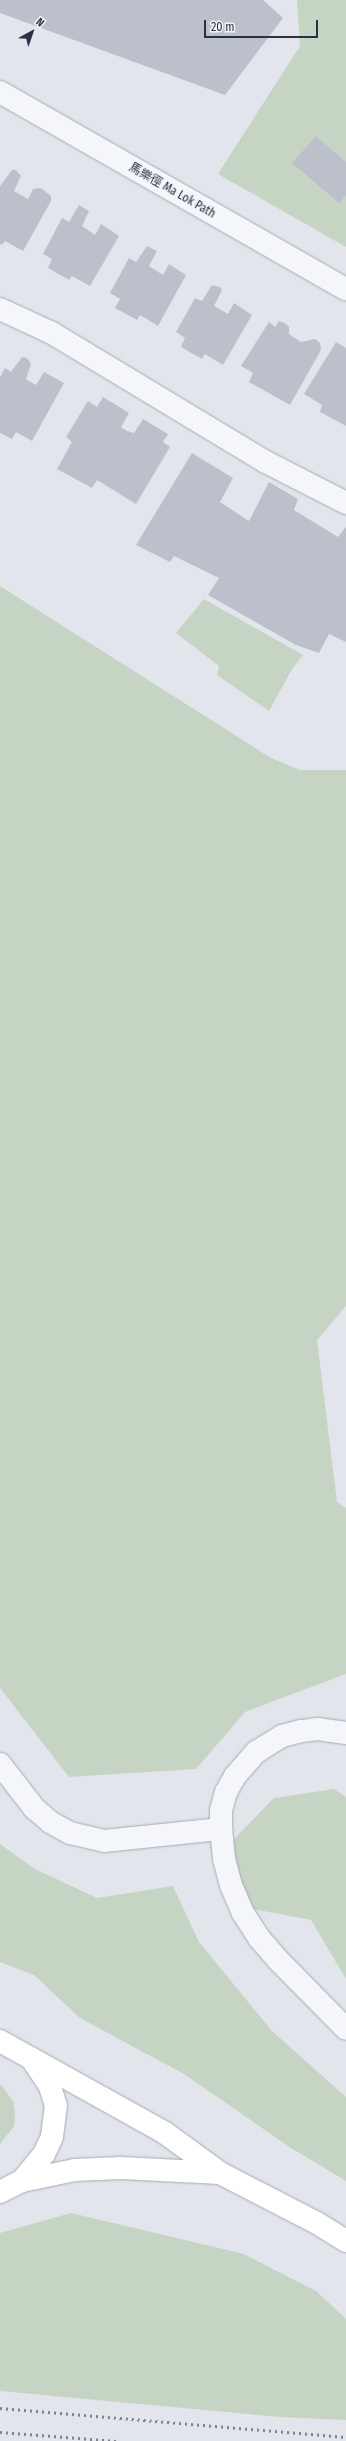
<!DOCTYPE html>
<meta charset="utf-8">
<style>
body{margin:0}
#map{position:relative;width:346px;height:2441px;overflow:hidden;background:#e2e5eb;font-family:"Fira Sans Condensed","Noto Sans TC",sans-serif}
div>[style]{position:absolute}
.green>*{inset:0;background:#c6d5c3}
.building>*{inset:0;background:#bcc0cb}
.roads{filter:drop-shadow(0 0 1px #a7abb6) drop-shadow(0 0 1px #a7abb6)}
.minor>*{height:22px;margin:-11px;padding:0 11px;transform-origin:11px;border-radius:11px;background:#f5f6f9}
.major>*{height:22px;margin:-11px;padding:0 11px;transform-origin:11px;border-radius:11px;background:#fff}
.rail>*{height:3px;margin-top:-1.5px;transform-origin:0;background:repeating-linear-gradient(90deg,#7b8395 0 2px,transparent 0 6px)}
span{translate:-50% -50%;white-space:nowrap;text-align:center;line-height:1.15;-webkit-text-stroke:3px #f2f4f8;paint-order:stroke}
.street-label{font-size:12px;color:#2a3144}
.north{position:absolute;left:12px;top:12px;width:40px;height:40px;-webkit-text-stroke:3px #f2f4f8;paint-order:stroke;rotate:40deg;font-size:11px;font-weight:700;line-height:16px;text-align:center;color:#2a3144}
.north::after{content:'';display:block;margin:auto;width:14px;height:18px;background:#2a3144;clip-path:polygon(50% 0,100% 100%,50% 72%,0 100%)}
.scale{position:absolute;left:204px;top:20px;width:114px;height:18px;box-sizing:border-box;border:2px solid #2a3144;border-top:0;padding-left:5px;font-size:12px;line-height:14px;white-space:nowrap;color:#2a3144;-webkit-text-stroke:3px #f2f4f8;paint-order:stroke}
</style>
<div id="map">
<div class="green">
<div style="clip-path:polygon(297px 0,346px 0,346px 247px,218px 174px,300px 46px)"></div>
<div style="clip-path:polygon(0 586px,271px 758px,300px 770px,346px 770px,346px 1306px,317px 1340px,337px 1502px,346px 1508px,346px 1674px,245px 1712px,196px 1769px,69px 1777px,0 1688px)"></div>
<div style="clip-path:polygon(204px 599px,303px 655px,292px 669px,269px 711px,217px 675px,219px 666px,176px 633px)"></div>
<div style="clip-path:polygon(334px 1789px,346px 1797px,346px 1979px,311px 1920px,252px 1909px,227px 1846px,274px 1798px)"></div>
<div style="clip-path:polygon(0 1844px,35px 1869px,97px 1898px,173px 1886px,199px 1942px,272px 2031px,346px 2097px,346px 2181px,291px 2148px,184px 2074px,80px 2018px,34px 1975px,0 1962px)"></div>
<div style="clip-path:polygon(0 2084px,13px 2101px,15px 2113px,14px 2126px,0 2144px)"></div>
<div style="clip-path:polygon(71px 2213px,244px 2254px,316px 2291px,346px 2319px,346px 2420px,279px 2417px,0 2391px,0 2233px)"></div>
</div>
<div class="building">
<div style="clip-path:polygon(0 0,263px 0,283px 18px,225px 95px,0 13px)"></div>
<div style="clip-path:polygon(316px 136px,346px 162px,346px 195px,339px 203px,292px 163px)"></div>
<div style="clip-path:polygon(12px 170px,16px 170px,21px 176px,14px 191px,28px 199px,33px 189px,41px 188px,51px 196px,51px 201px,23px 251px,5px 241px,2px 245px,0 244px,0 186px)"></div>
<div style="clip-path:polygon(79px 205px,89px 211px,82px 226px,95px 235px,101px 224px,119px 236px,90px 286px,72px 276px,69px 280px,48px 268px,52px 259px,43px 254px,62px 218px,69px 222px)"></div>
<div style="clip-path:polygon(147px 246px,157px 251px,149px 266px,163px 275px,169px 264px,186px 275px,158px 326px,140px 315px,137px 320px,115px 308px,120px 299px,110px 293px,129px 258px,136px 262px)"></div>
<div style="clip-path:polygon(212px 285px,220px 287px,222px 290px,214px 306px,228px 314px,234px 303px,252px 315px,223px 365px,205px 354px,202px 359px,181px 347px,185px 338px,176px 332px,195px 298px,202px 301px)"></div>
<div style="clip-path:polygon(279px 321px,285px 323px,289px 327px,289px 334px,301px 342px,315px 339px,320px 343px,321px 350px,290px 405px,249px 382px,253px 373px,241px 366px,269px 322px,275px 327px)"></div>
<div style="clip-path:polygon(336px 342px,346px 348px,346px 426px,320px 412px,322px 405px,304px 394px)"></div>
<div style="clip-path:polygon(22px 357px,27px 358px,31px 364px,26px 379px,36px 385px,44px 372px,64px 383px,32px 441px,16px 432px,12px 439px,0 433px,0 377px,5px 368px,11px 372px)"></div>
<div style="clip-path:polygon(103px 397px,129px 413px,121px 427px,127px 431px,134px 433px,143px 419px,168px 434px,163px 442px,170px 447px,136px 504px,97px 480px,92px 488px,57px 469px,72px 442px,66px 437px,88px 401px,97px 407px)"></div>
<div style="clip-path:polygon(192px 453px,233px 478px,220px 502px,249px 521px,269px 482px,298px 499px,294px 510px,338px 537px,346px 527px,346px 642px,329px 634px,319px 653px,296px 645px,208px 595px,219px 578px,174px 556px,170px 562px,136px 545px)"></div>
</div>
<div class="roads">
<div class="minor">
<div style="left:0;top:92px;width:398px;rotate:29.7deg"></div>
<div style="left:0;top:309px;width:57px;rotate:24.8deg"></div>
<div style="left:52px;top:333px;width:250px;rotate:31.1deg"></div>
<div style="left:266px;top:462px;width:90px;rotate:27.1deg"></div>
<div style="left:346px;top:1733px;width:28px;rotate:-172deg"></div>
<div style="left:318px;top:1729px;width:17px;rotate:173deg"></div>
<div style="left:301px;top:1731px;width:20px;rotate:165deg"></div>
<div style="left:282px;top:1736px;width:31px;rotate:148deg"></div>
<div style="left:256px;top:1752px;width:32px;rotate:131deg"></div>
<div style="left:235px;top:1776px;width:18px;rotate:119deg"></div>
<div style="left:226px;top:1792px;width:20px;rotate:105deg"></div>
<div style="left:221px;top:1811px;width:18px;rotate:90deg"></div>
<div style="left:221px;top:1829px;width:30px;rotate:84deg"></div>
<div style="left:224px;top:1859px;width:27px;rotate:75deg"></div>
<div style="left:231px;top:1885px;width:30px;rotate:67deg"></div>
<div style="left:243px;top:1913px;width:30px;rotate:57deg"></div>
<div style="left:259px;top:1938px;width:30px;rotate:49deg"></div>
<div style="left:279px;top:1961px;width:95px;rotate:45.4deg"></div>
<div style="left:0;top:1764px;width:56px;rotate:52.3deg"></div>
<div style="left:34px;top:1808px;width:21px;rotate:41deg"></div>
<div style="left:50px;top:1822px;width:23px;rotate:29deg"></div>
<div style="left:70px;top:1833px;width:35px;rotate:13deg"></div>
<div style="left:104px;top:1841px;width:118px;rotate:-5.9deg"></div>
</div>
<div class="major">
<div style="left:0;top:2041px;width:189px;rotate:29.1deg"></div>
<div style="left:165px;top:2133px;width:68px;rotate:36deg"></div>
<div style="left:220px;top:2173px;width:109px;rotate:27.3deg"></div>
<div style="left:317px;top:2223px;width:34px;rotate:32deg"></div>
<div style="left:22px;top:2181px;width:54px;rotate:-11.7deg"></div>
<div style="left:75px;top:2170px;width:46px;rotate:-2.5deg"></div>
<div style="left:121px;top:2168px;width:99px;rotate:2.9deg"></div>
<div style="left:0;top:2192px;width:25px;rotate:-27deg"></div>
<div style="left:22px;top:2181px;width:35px;rotate:-51deg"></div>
<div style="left:44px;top:2154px;width:19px;rotate:-65deg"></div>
<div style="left:52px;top:2137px;width:31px;rotate:-83deg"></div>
<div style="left:56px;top:2106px;width:21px;rotate:-107deg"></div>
<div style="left:50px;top:2086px;width:27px;rotate:-124deg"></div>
</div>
</div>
<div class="rail">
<div style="left:0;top:2408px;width:347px;rotate:4.8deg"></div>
<div style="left:0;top:2432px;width:117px;rotate:4.4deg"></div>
</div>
<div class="street-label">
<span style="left:172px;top:191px;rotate:30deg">馬樂徑 Ma Lok Path</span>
</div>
<div class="north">N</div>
<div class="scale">20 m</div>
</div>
